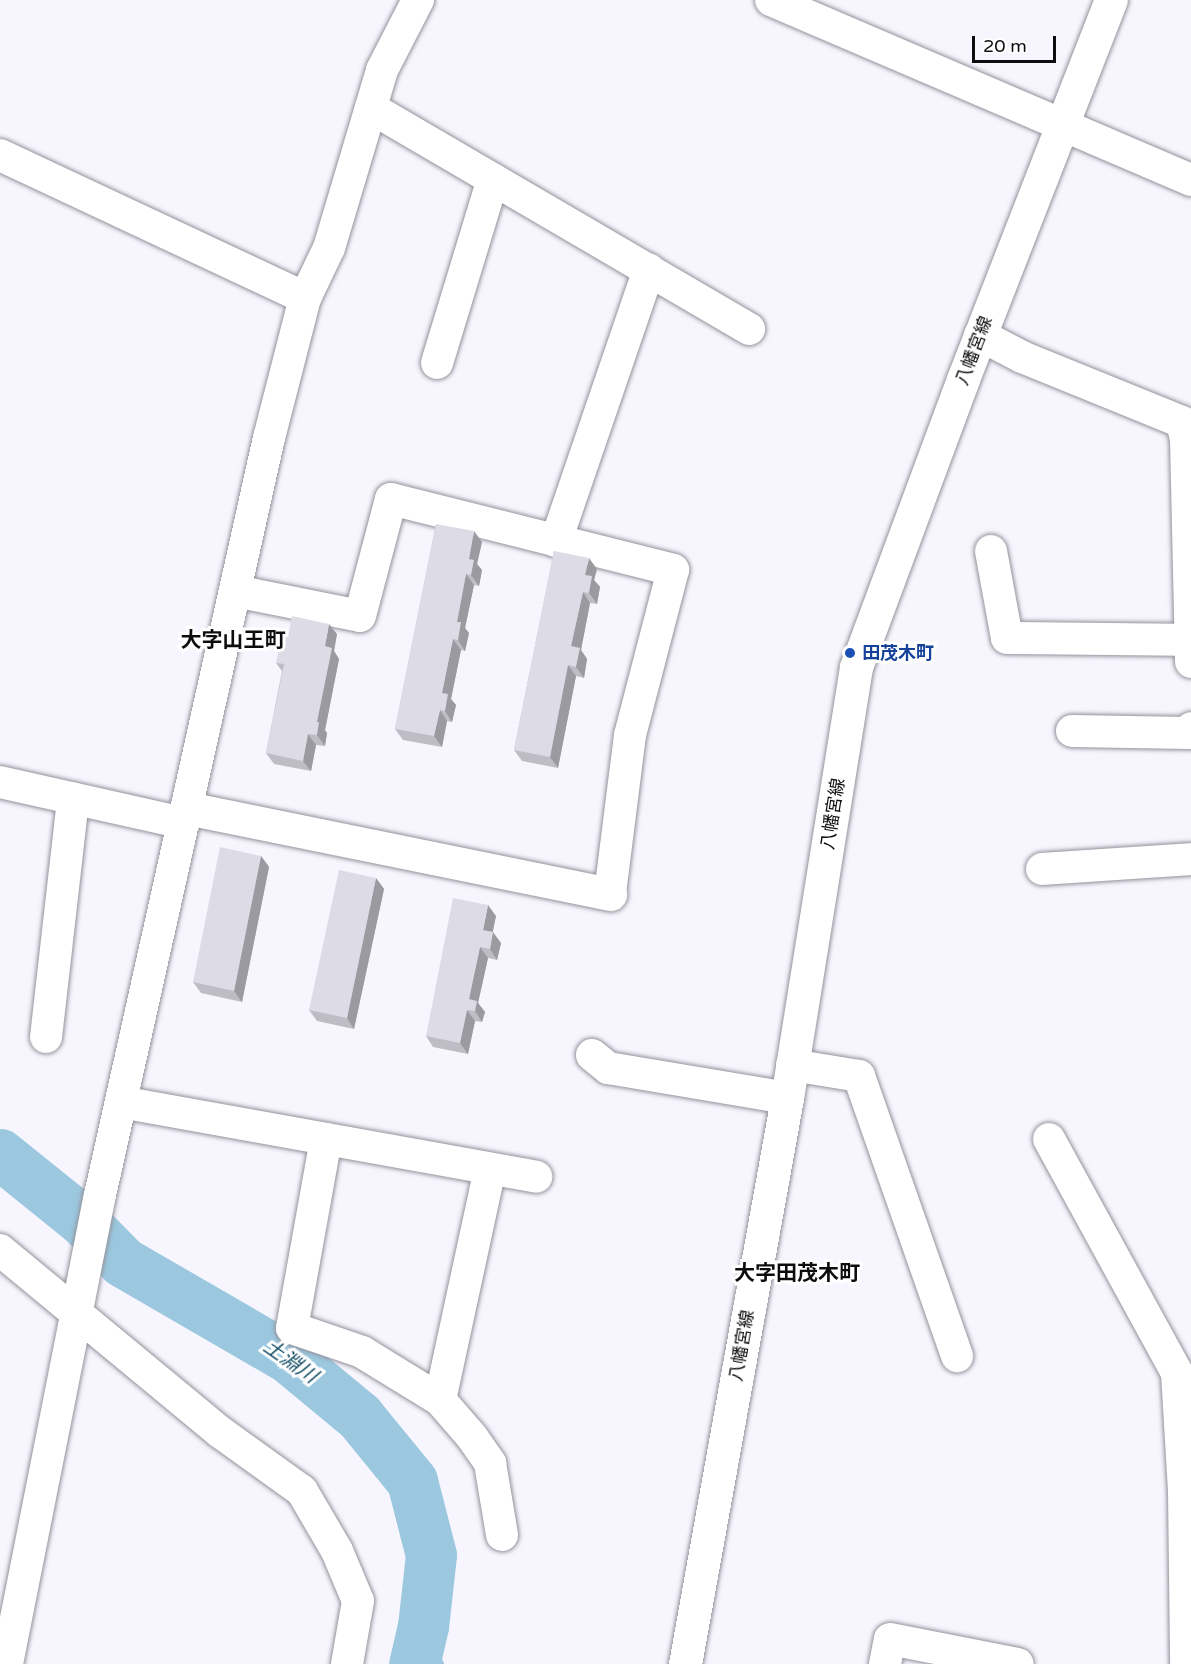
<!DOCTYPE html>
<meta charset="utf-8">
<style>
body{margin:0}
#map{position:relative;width:1191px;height:1664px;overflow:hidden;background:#f7f6fe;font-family:"Varela Round","Noto Sans JP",sans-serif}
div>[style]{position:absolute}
.stream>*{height:8px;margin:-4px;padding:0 4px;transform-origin:4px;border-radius:4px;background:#9bc8df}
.river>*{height:51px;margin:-25.5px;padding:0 25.5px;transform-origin:25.5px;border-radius:25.5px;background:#9bc8df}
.roads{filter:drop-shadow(0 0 2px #93929c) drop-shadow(0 0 2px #93929c)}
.minor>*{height:32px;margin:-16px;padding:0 16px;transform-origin:16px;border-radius:16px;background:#fff}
.tertiary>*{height:33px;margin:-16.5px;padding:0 16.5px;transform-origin:16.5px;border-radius:16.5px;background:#fff}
.secondary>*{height:33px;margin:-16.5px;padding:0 16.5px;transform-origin:16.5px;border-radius:16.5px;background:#fff}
.wall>*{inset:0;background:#bebdc6}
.shaded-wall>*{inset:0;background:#9b9aa1}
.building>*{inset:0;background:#dddce6}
.dots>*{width:16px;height:16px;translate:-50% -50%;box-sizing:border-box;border:3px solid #fff;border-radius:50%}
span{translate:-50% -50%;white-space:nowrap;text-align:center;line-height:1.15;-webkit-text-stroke:6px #fff;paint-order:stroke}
.street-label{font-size:18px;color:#0d0d10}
.transit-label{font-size:18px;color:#164399;font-weight:700}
.left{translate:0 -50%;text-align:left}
.water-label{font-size:20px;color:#0d4961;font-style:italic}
.quarter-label{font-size:21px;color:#0d0d10;font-weight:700}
.scale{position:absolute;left:972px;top:36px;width:84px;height:27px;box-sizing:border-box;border:3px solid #0d0d10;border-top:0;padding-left:8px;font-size:18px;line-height:21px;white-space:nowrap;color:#0d0d10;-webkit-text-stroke:4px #fff;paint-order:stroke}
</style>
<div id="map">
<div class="stream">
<div style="left:423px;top:1626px;width:42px;rotate:65.9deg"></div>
</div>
<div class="river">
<div style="left:0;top:1154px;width:107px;rotate:38.9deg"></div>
<div style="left:83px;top:1221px;width:57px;rotate:45.7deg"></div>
<div style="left:123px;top:1262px;width:193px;rotate:30.1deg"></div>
<div style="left:290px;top:1359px;width:89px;rotate:39.6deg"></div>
<div style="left:359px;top:1416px;width:84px;rotate:50.8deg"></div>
<div style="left:412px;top:1481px;width:76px;rotate:75.6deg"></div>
<div style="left:431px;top:1555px;width:71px;rotate:96.4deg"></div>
<div style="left:423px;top:1626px;width:39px;rotate:103deg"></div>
</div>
<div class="roads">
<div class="minor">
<div style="left:771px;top:0;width:457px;rotate:23.2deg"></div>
<div style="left:371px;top:108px;width:438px;rotate:30.3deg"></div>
<div style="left:0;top:155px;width:337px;rotate:25.1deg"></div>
<div style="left:980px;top:335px;width:47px;rotate:27.6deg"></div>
<div style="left:1022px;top:357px;width:173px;rotate:22.1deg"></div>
<div style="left:1182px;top:422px;width:17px;rotate:77deg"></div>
<div style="left:1186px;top:439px;width:223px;rotate:88.7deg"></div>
<div style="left:437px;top:363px;width:192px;rotate:-73.1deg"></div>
<div style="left:556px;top:541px;width:287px;rotate:-71.1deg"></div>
<div style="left:991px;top:551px;width:88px;rotate:79.6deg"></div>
<div style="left:1007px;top:638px;width:182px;rotate:0.6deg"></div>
<div style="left:235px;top:591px;width:127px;rotate:11.3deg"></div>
<div style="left:360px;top:616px;width:121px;rotate:-75.2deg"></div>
<div style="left:391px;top:499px;width:291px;rotate:14.1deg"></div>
<div style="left:673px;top:570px;width:171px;rotate:104.6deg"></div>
<div style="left:630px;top:735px;width:160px;rotate:97.2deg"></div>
<div style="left:1072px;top:731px;width:117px;rotate:1deg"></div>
<div style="left:1189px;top:733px;width:5px;rotate:-68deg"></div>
<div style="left:0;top:782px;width:188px;rotate:12.6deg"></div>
<div style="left:1042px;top:869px;width:149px;rotate:-3.8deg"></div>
<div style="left:46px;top:1037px;width:240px;rotate:-83.5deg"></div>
<div style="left:592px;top:1055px;width:21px;rotate:39deg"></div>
<div style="left:608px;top:1068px;width:181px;rotate:9.5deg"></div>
<div style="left:792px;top:1065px;width:68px;rotate:9.3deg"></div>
<div style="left:859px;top:1076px;width:297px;rotate:70.7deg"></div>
<div style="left:121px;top:1102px;width:422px;rotate:10.2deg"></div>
<div style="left:326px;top:1139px;width:192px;rotate:100.2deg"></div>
<div style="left:292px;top:1328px;width:74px;rotate:18.9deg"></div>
<div style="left:362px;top:1352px;width:92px;rotate:31.6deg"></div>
<div style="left:440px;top:1400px;width:49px;rotate:49.1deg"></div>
<div style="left:472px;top:1437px;width:32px;rotate:55deg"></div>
<div style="left:490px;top:1463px;width:73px;rotate:80.5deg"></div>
<div style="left:1049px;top:1139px;width:267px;rotate:61.3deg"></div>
<div style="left:1177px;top:1373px;width:118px;rotate:86.6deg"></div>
<div style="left:1184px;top:1491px;width:173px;rotate:89.3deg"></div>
<div style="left:0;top:1250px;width:286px;rotate:39.6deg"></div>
<div style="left:220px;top:1432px;width:101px;rotate:35.7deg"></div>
<div style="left:302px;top:1491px;width:69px;rotate:59.7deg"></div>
<div style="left:337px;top:1551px;width:54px;rotate:67.2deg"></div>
<div style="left:358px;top:1601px;width:64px;rotate:99.9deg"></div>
<div style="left:440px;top:1400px;width:236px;rotate:-77.8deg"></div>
<div style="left:7px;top:1664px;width:478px;rotate:-78.8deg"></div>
<div style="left:100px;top:1195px;width:776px;rotate:-77.42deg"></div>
<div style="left:269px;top:438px;width:145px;rotate:-75.6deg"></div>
<div style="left:305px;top:298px;width:55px;rotate:-64.4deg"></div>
<div style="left:329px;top:248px;width:186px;rotate:-73.4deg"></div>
<div style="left:382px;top:70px;width:79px;rotate:-62.8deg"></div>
<div style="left:885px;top:1664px;width:25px;rotate:-79deg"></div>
<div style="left:890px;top:1639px;width:130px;rotate:11.1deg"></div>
</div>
<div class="tertiary">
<div style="left:187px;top:808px;width:432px;rotate:11.5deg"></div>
</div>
<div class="secondary">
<div style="left:685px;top:1664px;width:575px;rotate:-79.78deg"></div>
<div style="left:787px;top:1098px;width:436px;rotate:-80.9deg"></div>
<div style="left:856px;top:667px;width:307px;rotate:-69.6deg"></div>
<div style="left:963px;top:379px;width:407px;rotate:-68.7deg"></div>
</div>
</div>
<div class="wall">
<div style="clip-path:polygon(436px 524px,482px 542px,477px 564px,482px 570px,479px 586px,474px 585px,465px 628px,469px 633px,465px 651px,461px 650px,451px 699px,456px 705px,452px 722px,447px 721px,442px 747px,403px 740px,395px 729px)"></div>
<div style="clip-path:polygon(554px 551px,597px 569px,594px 580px,600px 587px,597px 604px,590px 603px,581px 650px,587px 659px,584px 678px,576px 676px,558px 768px,522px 761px,514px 750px)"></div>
<div style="clip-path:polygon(337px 634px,334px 651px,339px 659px,325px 730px,327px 733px,325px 746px,316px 745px,311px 771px,274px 764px,266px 753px,282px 671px,276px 663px)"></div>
<div style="clip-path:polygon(261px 856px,269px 867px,242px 1002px,201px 993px,193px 982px)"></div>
<div style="clip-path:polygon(376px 878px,384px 889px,354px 1029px,317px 1021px,309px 1010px)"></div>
<div style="clip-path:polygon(496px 916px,492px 932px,501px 943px,497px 960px,488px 958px,478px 1003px,485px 1012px,482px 1022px,475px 1021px,468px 1054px,433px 1047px,426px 1036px)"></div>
</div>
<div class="shaded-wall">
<div style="clip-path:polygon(474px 531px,482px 542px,477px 564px,482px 570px,479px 586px,471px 575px,469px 559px)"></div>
<div style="clip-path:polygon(589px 558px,597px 569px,594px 580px,600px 587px,597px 604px,589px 593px,585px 575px)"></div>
<div style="clip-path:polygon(466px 574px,474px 585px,465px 628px,469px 633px,465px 651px,458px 640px,457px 622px)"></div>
<div style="clip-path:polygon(583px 592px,590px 603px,581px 650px,587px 659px,584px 678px,576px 667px,571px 646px)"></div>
<div style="clip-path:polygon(329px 624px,337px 634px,334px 651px,339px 659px,325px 730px,327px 733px,325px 746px,317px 735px,317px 722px,325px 646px)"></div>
<div style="clip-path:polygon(453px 639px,461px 650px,451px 699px,456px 705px,452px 722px,445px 711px,442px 693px)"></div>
<div style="clip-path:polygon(568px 665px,576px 676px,558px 768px,550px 757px)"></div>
<div style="clip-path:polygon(440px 710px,447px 721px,442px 747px,434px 736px)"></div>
<div style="clip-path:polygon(308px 734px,316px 745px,311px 771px,303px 761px)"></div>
<div style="clip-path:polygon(261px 856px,269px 867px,242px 1002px,234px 991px)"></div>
<div style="clip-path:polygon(376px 878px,384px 889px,354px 1029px,347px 1018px)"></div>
<div style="clip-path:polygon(488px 905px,496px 916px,491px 941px,483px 930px)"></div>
<div style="clip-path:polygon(493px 932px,501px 943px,497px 960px,490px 949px)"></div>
<div style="clip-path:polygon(480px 947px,488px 958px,478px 1003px,485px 1012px,482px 1022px,475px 1011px,469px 999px)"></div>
<div style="clip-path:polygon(467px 1010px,475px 1021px,468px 1054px,460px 1043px)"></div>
</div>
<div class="building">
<div style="clip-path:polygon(436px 524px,474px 531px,469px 559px,474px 560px,471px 575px,466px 574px,457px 622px,461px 622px,458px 640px,453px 639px,442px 693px,448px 694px,445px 711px,440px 710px,434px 736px,395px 729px)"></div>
<div style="clip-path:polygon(554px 551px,589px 558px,585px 575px,592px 576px,589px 593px,583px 592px,571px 646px,580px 648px,576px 667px,568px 665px,550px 757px,514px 750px)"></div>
<div style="clip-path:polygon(292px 616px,329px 624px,325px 646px,332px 648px,317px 722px,319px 722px,317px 735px,308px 734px,303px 761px,266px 753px,284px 664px,276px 663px,282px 635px,288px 637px)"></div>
<div style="clip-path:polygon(220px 847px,261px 856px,234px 991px,193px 982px)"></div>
<div style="clip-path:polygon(339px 870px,376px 878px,347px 1018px,309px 1010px)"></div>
<div style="clip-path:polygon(453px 898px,488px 905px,483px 930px,493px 932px,490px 949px,480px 947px,469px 999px,477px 1001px,475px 1011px,467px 1010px,460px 1043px,426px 1036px)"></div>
</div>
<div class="dots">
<div style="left:850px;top:653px;background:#1a4fb4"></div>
</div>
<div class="street-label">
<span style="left:974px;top:351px;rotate:-69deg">八幡宮線</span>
<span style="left:833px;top:814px;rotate:-81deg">八幡宮線</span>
<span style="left:742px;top:1346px;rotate:-80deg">八幡宮線</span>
</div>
<div class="transit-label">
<span class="left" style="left:862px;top:653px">田茂木町</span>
</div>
<div class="water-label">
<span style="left:290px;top:1362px;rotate:35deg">土淵川</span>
</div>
<div class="quarter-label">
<span style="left:233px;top:641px">大字山王町</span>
<span style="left:797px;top:1274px">大字田茂木町</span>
</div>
<div class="scale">20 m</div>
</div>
